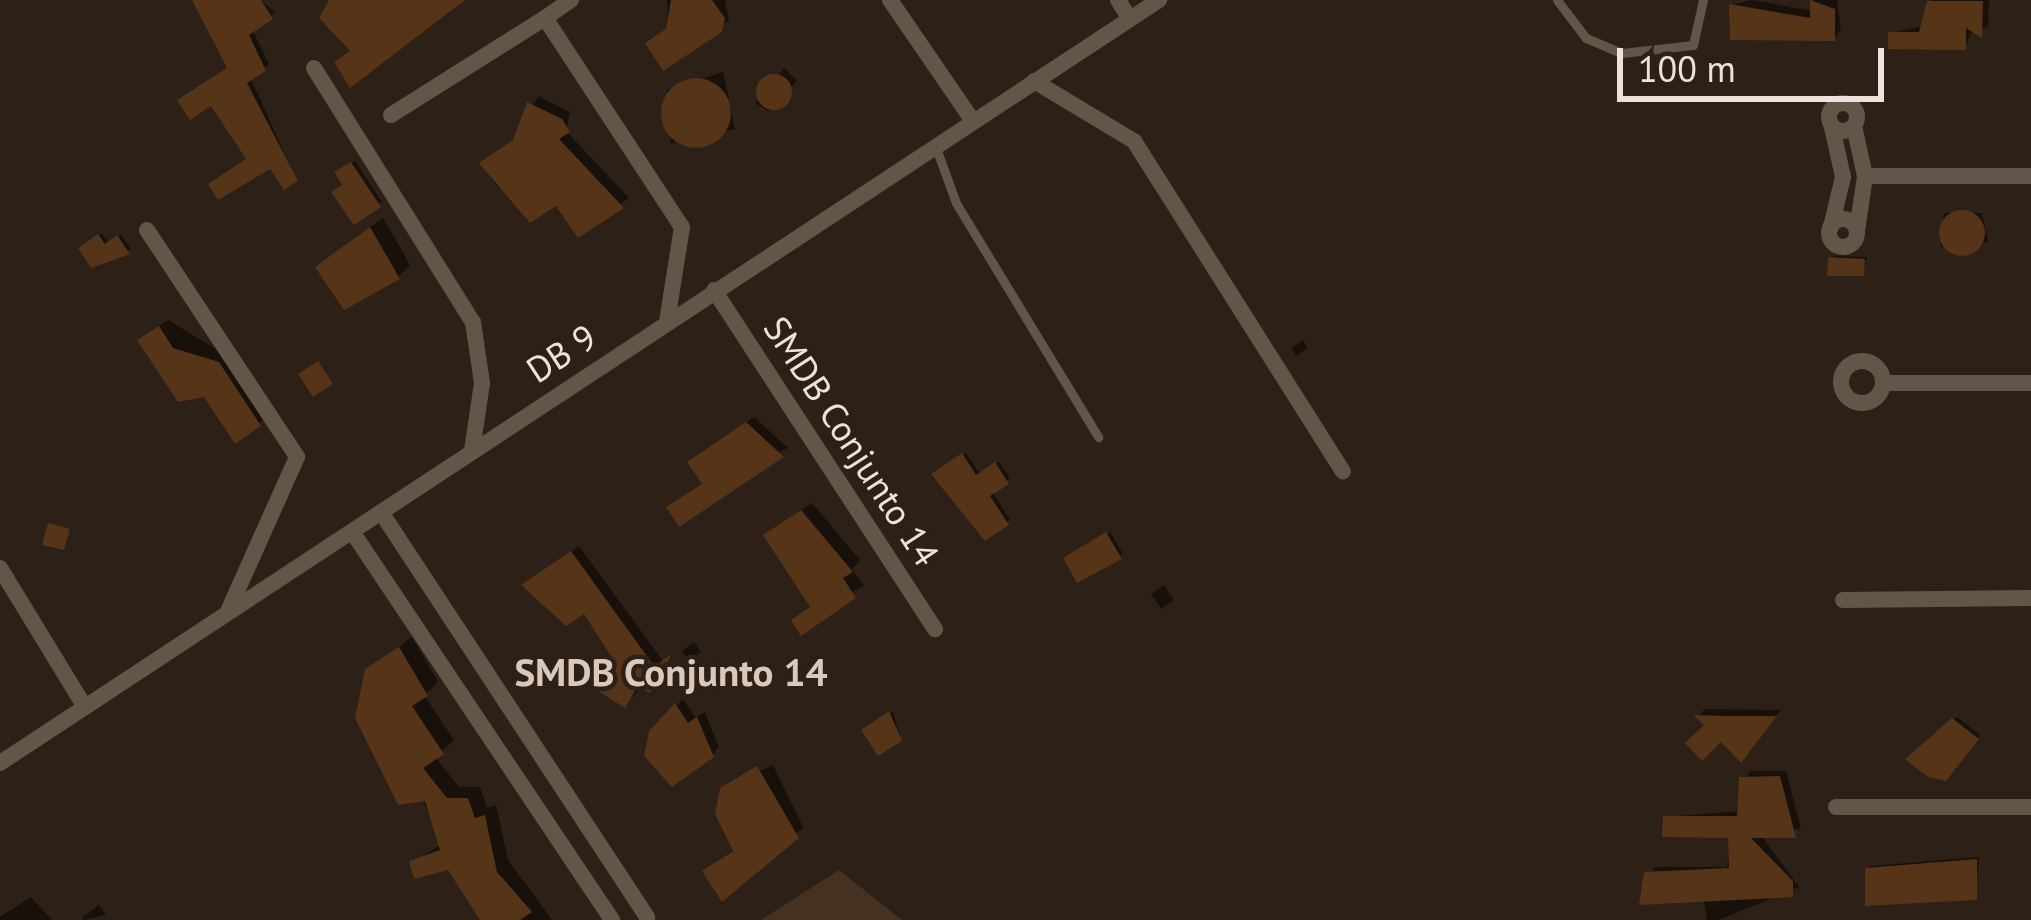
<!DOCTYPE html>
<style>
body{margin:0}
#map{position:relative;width:2031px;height:920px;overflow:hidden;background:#2d2016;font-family:"PT Sans",sans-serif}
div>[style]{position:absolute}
.green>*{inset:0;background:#46301f}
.shadow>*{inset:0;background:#0007}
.building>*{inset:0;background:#553418}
.round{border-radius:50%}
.service>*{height:9px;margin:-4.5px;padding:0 4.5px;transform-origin:4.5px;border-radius:4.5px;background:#645549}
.minor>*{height:16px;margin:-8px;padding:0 8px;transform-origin:8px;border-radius:8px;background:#645549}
.minor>.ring{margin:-8px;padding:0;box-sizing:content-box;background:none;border:16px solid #645549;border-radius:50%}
span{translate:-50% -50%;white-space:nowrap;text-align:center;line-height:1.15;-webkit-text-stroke:9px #2d2016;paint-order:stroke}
.street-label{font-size:36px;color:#ede3dc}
.neighbourhood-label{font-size:39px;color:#dac8ba;font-weight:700}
.scale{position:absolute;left:1617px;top:48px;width:267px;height:54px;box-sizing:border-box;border:6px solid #ede3dc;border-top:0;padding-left:15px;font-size:36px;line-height:42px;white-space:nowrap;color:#ede3dc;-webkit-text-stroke:9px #2d2016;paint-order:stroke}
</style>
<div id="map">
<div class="green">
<div style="clip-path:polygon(839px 870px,902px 920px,761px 920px)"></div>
</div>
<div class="shadow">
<div style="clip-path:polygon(195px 0,261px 0,275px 13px,252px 29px,269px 64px,250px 77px,296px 179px,249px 159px,230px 67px)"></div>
<div style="clip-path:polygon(330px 0,460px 0,351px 84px,353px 50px,322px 17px)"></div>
<div style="clip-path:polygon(667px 0,725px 0,729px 22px,668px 28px)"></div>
<div style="clip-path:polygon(1752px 0,1813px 11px,1814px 0,1837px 0,1841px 30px,1834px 38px,1732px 5px)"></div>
<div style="clip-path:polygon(1989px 0,1988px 27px,1973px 29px,1965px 47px,1891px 33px,1924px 26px,1932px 0)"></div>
<div style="clip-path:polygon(784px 68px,797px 81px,768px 111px,755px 103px)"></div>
<div style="clip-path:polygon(723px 72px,735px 129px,671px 144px,667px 90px)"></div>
<div style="clip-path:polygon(538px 96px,570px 112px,566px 131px,629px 198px,579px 234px,557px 202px,497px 186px,483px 164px,517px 138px)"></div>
<div style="clip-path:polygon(355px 161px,382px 202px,379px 204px,346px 185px,341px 169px)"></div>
<div style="clip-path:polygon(1982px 213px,1988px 242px,1941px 247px,1944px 213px)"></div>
<div style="clip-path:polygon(383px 218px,410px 265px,398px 277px,331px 256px)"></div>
<div style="clip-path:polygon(102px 234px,109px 243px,121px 235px,131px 249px,92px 264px,84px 245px)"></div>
<div style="clip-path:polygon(1867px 257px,1863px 273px,1831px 259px,1834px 256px)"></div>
<div style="clip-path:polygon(168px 320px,226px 355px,267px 417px,259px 424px,205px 393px,149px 333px)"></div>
<div style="clip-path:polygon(1303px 340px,1307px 348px,1296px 356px,1291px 348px)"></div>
<div style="clip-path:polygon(754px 417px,788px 448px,705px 482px,698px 455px)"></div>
<div style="clip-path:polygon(966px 453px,980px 474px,999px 462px,1010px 478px,992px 491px,1010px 520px,985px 537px,938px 472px)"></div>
<div style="clip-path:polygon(812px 503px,860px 560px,852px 569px,864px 586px,794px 620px,812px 605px,776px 527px)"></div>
<div style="clip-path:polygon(1110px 532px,1123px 554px,1078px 579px,1070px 556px)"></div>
<div style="clip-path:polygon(579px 546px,663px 661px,673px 655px,625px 705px,619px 664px,585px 610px,532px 578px)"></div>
<div style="clip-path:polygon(1164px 585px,1174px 600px,1161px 609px,1151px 594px)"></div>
<div style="clip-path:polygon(412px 637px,438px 682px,424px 695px,454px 740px,435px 757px,459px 787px,480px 787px,487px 808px,496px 805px,508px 860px,552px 920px,484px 920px,449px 867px,412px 862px,442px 844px,367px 671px)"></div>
<div style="clip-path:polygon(694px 642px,701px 652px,689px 662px,682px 651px)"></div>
<div style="clip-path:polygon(683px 699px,696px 718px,705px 712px,719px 747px,712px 755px,652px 732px)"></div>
<div style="clip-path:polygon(1705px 709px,1781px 710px,1748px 751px,1699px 715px)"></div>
<div style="clip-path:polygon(893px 711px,900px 738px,867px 728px)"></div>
<div style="clip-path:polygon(1957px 717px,1980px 735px,1945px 777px,1910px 759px)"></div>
<div style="clip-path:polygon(773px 765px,804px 829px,713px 864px,735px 849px,731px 782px)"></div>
<div style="clip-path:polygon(1749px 771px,1786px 771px,1801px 828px,1761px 835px,1799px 887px,1719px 920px,1707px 920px,1704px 902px,1642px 902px,1654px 867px,1727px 867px,1732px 835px,1666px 817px,1741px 811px)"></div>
<div style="clip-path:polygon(1979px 857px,1976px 897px,1868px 869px,1871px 866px)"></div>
<div style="clip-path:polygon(31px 897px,52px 920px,0 920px,0 917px)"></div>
<div style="clip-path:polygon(99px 905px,106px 915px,84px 920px,82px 917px)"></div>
</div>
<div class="building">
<div style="clip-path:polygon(192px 0,261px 0,273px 19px,249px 35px,266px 71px,247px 83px,298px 181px,284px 190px,270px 169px,218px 200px,208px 184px,246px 159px,211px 106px,190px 120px,177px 100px,227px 68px)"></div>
<div style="clip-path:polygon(329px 0,465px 0,350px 88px,334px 62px,350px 51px,319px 18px)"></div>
<div style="clip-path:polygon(671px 0,712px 0,725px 18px,722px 32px,663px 71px,645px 43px,666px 29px)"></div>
<div style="clip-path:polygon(1810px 0,1835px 9px,1835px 41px,1730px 40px,1729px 4px,1810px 18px)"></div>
<div style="clip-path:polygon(1927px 1px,1983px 1px,1982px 38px,1966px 28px,1966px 50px,1888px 49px,1888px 32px,1919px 32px)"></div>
<div class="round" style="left:756px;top:74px;width:36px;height:36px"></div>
<div class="round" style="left:661px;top:78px;width:70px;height:70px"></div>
<div style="clip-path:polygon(527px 102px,562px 119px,570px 132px,559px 139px,624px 208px,578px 238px,556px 206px,530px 223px,479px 163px,513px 140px)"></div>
<div style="clip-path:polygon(351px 162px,381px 207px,354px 225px,331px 192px,342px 185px,334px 172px)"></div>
<div class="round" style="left:1939px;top:210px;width:46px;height:46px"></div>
<div style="clip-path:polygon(370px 227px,400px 279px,344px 310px,315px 267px)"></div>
<div style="clip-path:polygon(98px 234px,105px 244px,117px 235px,130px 254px,91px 268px,78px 248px)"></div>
<div style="clip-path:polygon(1828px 257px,1865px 259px,1864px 276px,1827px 276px)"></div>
<div style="clip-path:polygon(159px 326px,173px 348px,219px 362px,261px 426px,235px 444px,204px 397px,178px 402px,137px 340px)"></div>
<div style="clip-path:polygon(318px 361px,333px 384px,313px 397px,298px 374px)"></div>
<div style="clip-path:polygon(746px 422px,784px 457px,679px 527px,666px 507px,702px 484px,687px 462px)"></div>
<div style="clip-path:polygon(962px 453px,976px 475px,995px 462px,1009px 484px,990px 496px,1009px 525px,985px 541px,931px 474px)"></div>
<div style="clip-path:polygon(801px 510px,853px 572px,843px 578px,856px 598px,801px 636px,791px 620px,810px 607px,763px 535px)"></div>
<div style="clip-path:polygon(48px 523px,70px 529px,64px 550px,42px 545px)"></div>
<div style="clip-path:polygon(1106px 532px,1122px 559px,1077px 583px,1063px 558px)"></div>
<div style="clip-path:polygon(571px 551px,654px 666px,672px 654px,650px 693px,638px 686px,625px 708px,598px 691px,616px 664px,584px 614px,566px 626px,521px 585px)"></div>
<div style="clip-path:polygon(399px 647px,428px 696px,412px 706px,444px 754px,423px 768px,447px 798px,468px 798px,475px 818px,485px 815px,497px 872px,532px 912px,520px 920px,480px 920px,448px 870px,414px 879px,409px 861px,440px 850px,425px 801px,398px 805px,355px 718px,365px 669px)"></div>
<div style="clip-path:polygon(675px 703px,688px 723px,697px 717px,714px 757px,672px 787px,644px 756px,649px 731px)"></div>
<div style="clip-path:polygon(889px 711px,902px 741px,878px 756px,861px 730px)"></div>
<div style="clip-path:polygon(1694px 715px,1727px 716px,1777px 716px,1741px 763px,1721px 742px,1702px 761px,1685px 743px,1704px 725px)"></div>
<div style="clip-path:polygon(1952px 718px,1979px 739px,1946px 781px,1928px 777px,1905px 759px)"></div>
<div style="clip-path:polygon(757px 766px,799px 838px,722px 902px,702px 871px,733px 851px,715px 814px,720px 788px)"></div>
<div style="clip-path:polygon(1780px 776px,1796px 838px,1751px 838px,1793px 881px,1793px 897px,1639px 905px,1644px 872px,1729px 868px,1728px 838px,1662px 837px,1663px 816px,1737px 816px,1739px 777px)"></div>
<div style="clip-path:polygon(1977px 859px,1977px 900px,1865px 906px,1865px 868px)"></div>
</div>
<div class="service">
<div style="left:1557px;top:0;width:48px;rotate:52.7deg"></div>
<div style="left:1586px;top:38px;width:39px;rotate:23deg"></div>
<div style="left:1622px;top:53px;width:71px;rotate:-6.4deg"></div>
<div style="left:1693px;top:45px;width:46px;rotate:-77.5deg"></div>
<div style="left:935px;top:145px;width:62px;rotate:70.1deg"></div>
<div style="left:956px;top:203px;width:274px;rotate:58.7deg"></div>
</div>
<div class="minor">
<div style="left:890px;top:0;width:147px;rotate:55.6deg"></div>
<div style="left:1118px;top:0;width:22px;rotate:58deg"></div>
<div style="left:545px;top:18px;width:32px;rotate:-35deg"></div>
<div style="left:314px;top:68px;width:300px;rotate:58deg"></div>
<div style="left:473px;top:322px;width:62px;rotate:81.6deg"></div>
<div style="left:482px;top:383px;width:69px;rotate:98.4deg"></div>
<div style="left:1034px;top:81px;width:117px;rotate:31deg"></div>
<div style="left:1134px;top:141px;width:391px;rotate:57.7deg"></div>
<div class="ring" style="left:1829px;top:103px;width:12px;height:12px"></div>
<div style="left:391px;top:115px;width:182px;rotate:-32.2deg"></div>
<div style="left:545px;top:18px;width:250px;rotate:56.8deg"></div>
<div style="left:682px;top:227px;width:96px;rotate:99deg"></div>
<div style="left:1854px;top:126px;width:51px;rotate:77.6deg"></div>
<div style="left:1865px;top:176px;width:166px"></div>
<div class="ring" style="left:1829px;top:219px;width:12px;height:12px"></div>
<div style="left:1831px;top:227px;width:51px;rotate:-76.5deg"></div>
<div style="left:1843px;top:177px;width:51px;rotate:-102.4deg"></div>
<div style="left:147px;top:230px;width:272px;rotate:56.5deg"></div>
<div style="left:297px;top:457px;width:169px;rotate:114.1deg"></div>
<div style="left:1857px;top:231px;width:56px;rotate:-81.7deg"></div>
<div style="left:714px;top:290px;width:405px;rotate:56.9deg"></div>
<div class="ring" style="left:1841px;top:361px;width:26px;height:26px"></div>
<div style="left:1884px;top:383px;width:147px"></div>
<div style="left:381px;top:512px;width:485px;rotate:56.7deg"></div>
<div style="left:353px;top:533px;width:466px;rotate:56.2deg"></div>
<div style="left:0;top:568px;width:163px;rotate:58.6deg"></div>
<div style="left:1843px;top:600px;width:188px;rotate:-0.6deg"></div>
<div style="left:0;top:763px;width:1388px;rotate:-33.36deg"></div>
<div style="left:1836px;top:807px;width:195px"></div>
</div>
<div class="street-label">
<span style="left:561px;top:353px;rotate:-33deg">DB 9</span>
<span style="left:852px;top:441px;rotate:57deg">SMDB Conjunto 14</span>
</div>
<div class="neighbourhood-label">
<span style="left:671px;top:672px">SMDB Conjunto 14</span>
</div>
<div class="scale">100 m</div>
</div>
